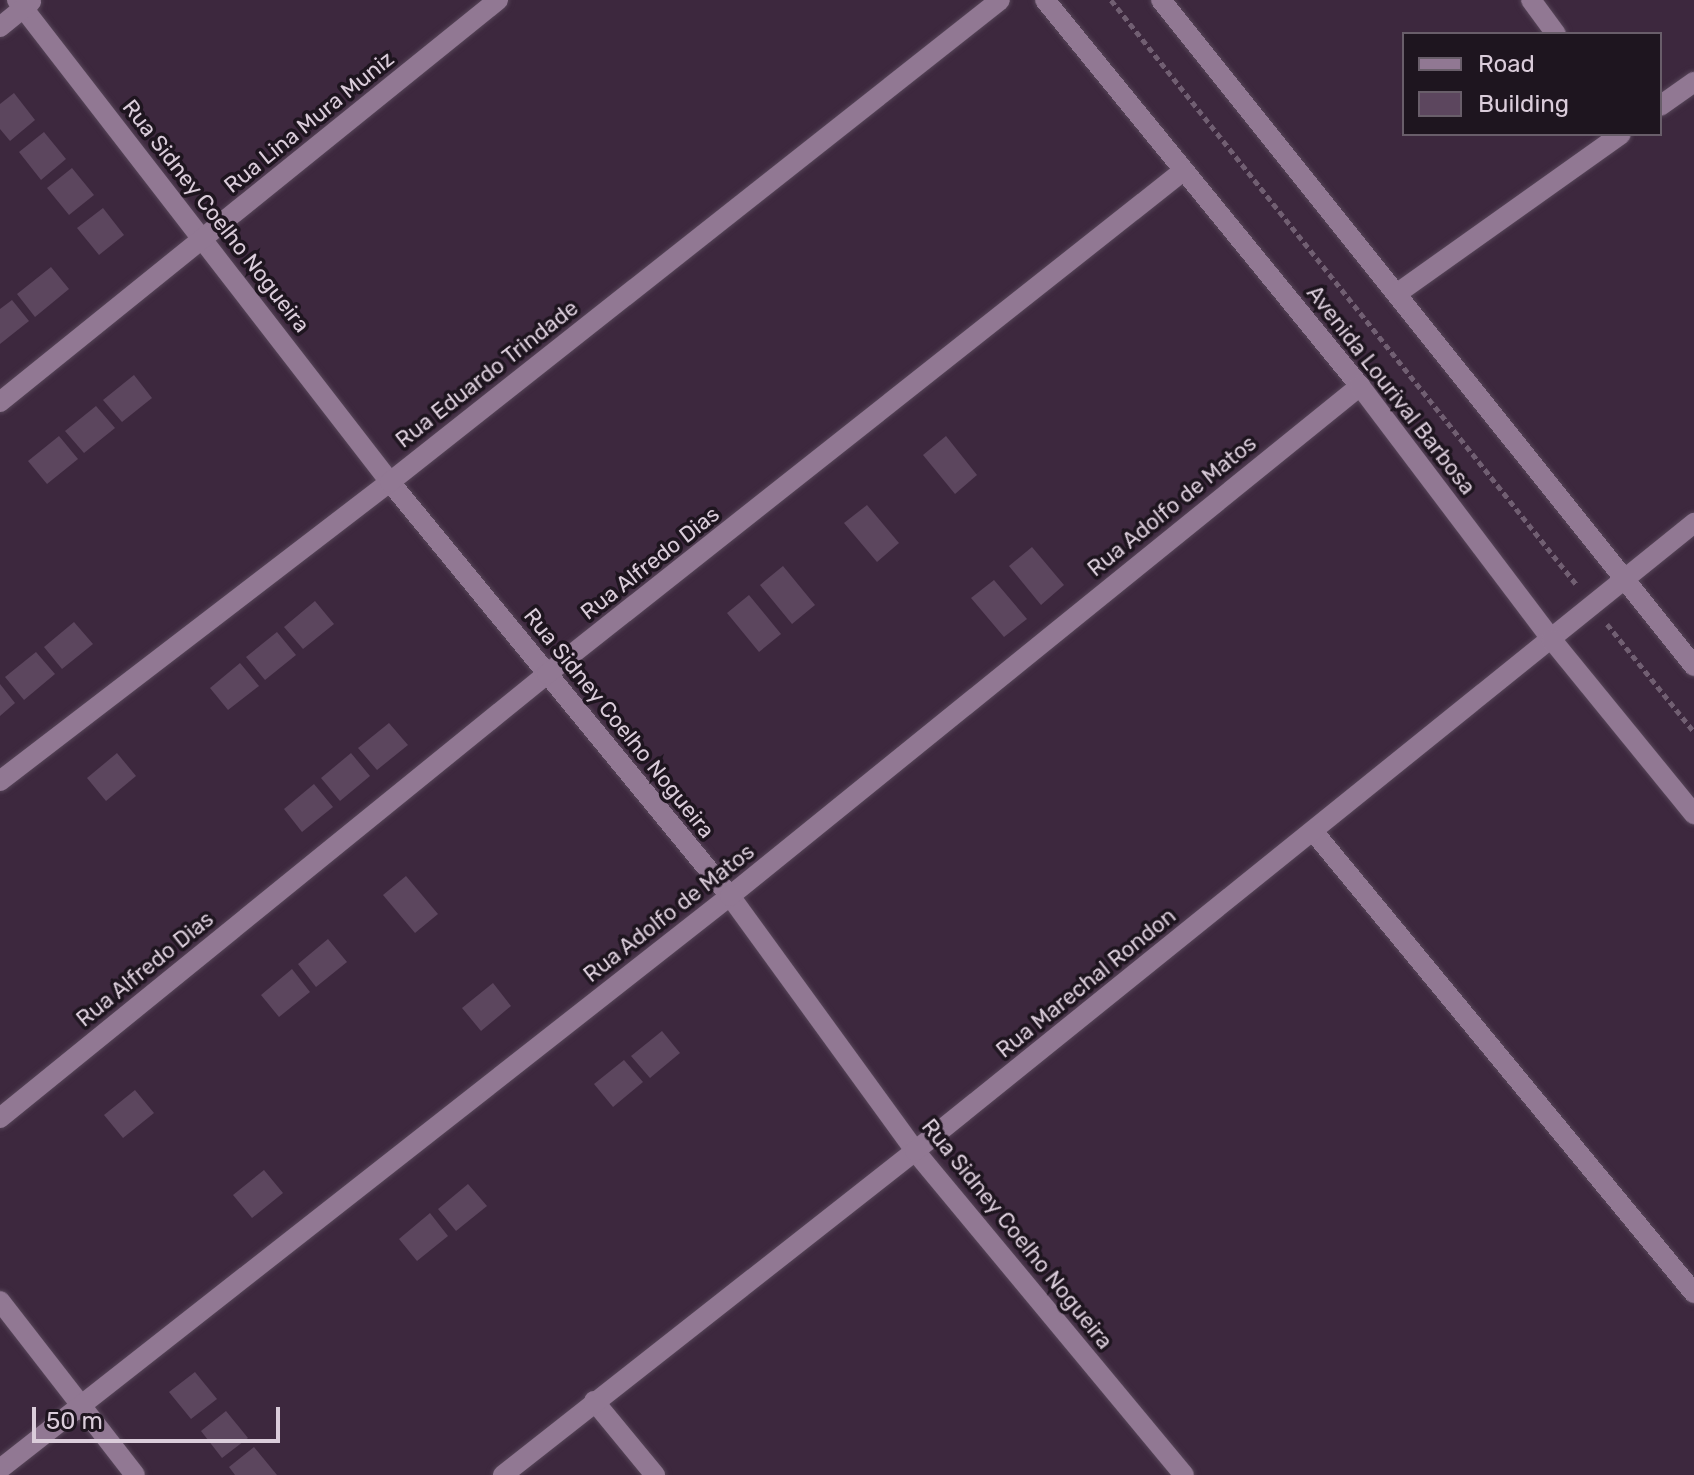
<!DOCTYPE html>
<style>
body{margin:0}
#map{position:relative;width:1694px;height:1475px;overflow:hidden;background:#3d283e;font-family:Rubik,sans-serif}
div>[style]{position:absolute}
.building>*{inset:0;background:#5c465e}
.path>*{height:5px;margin-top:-2.5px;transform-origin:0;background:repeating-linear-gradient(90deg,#715f72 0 6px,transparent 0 10px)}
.roads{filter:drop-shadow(0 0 2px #564558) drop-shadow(0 0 2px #564558)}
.street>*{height:20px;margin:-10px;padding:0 10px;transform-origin:10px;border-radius:10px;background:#917893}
.secondary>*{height:20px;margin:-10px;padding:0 10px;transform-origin:10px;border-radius:10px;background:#917893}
span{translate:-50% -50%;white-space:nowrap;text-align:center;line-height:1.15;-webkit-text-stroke:7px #1e151f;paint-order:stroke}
.street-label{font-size:22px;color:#daccda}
.legend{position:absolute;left:1402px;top:32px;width:260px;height:104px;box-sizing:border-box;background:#1e151f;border:2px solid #695e6a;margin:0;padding:10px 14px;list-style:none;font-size:24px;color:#daccda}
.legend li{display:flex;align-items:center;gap:16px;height:40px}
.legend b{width:40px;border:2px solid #695e6a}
.scale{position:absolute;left:32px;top:1407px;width:248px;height:36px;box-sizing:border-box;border:4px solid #daccda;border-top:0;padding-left:10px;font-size:24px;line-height:28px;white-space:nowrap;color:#daccda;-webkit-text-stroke:6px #1e151f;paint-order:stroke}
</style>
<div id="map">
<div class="building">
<div style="clip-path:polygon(14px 93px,35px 120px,10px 141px,0 129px,0 104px)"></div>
<div style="clip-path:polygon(44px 132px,66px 159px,41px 180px,19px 152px)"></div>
<div style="clip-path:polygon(72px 168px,94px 195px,69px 215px,47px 188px)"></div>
<div style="clip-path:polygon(103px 208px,124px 235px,99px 255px,77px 228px)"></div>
<div style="clip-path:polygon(51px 267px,69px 289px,35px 317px,17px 294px)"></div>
<div style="clip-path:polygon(12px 300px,29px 321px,0 344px,0 309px)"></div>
<div style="clip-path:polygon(134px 375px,152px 398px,122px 422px,103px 400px)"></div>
<div style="clip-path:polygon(96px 406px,115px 428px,84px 453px,65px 431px)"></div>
<div style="clip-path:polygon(59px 436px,78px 459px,47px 484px,28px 461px)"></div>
<div style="clip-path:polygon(946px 436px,977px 475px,955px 494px,923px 455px)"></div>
<div style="clip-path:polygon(867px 505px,899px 543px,877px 562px,844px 523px)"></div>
<div style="clip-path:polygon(1032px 547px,1064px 585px,1041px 605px,1009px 566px)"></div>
<div style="clip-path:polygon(783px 566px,815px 605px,792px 624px,760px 585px)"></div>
<div style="clip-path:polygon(994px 580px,1027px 619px,1004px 637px,971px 598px)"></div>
<div style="clip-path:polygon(749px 595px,781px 634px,759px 652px,727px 613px)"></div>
<div style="clip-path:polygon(315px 601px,334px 624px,303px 649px,284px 627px)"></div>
<div style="clip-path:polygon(74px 622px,93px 644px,62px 669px,44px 647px)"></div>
<div style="clip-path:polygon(277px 632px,296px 655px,265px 680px,246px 657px)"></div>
<div style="clip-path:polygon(36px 652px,55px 674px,24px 700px,5px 677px)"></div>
<div style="clip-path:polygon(240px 663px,259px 686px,228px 710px,210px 688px)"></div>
<div style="clip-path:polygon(0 684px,15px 703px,0 716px)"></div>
<div style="clip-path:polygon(389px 723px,408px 745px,377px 770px,358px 748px)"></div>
<div style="clip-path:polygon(117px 753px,136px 776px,106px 801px,87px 778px)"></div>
<div style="clip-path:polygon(351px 753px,370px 776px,340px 801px,321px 778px)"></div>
<div style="clip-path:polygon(314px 784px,333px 807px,302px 832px,284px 809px)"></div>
<div style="clip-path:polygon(406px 876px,438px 914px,415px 933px,383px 895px)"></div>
<div style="clip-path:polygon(328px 939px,347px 962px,316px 987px,298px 964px)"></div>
<div style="clip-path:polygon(292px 969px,310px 992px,279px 1017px,261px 995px)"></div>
<div style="clip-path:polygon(493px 983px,511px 1006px,481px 1031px,462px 1008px)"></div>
<div style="clip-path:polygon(662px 1031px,680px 1053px,650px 1078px,631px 1056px)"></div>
<div style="clip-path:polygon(624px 1060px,643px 1082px,613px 1107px,594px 1084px)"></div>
<div style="clip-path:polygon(135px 1090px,154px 1113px,123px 1138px,104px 1115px)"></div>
<div style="clip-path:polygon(264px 1170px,283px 1193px,252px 1218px,233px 1195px)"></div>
<div style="clip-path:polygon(468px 1184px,487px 1206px,456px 1231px,438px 1209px)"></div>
<div style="clip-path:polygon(430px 1213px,448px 1236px,417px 1261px,399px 1239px)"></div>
<div style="clip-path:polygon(195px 1372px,217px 1399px,191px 1419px,169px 1392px)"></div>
<div style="clip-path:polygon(226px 1411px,248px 1438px,222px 1458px,201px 1431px)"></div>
<div style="clip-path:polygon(254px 1447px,277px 1475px,235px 1475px,229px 1467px)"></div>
</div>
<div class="path">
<div style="left:1111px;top:0;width:747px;rotate:51.47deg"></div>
<div style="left:1607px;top:624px;width:139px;rotate:51.1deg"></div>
</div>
<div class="roads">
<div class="street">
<div style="left:17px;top:0;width:609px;rotate:52.27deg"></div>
<div style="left:390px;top:482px;width:536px;rotate:50.61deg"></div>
<div style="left:730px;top:896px;width:315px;rotate:54deg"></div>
<div style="left:915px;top:1151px;width:421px;rotate:50.3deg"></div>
<div style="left:1531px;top:0;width:42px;rotate:53.7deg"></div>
<div style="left:0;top:27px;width:40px;rotate:-39deg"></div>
<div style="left:1660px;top:106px;width:42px;rotate:-35.2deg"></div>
<div style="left:1399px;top:292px;width:272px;rotate:-35.4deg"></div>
<div style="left:0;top:402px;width:640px;rotate:-38.91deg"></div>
<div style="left:0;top:781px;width:491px;rotate:-37.5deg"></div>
<div style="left:390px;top:482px;width:777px;rotate:-38.31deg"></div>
<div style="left:1313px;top:831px;width:599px;rotate:50.49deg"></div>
<div style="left:0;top:1118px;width:705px;rotate:-39.07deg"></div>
<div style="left:547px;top:674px;width:811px;rotate:-38.34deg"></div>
<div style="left:0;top:1301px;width:220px;rotate:52.2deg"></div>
<div style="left:594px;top:1401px;width:96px;rotate:50.5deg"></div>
<div style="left:0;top:1469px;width:928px;rotate:-38.13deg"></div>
<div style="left:730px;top:896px;width:811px;rotate:-38.99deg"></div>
<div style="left:503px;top:1475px;width:524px;rotate:-38.18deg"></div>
<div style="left:915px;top:1151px;width:1001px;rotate:-38.87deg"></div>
</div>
<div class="secondary">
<div style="left:1045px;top:0;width:498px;rotate:50.8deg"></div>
<div style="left:1360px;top:386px;width:318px;rotate:52.9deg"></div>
<div style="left:1552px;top:640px;width:225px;rotate:50.8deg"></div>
<div style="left:1161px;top:0;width:853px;rotate:51.33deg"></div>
</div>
</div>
<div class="street-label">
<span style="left:309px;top:122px;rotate:-39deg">Rua Lina Mura Muniz</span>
<span style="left:216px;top:216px;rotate:52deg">Rua Sidney Coelho Nogueira</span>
<span style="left:487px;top:374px;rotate:-38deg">Rua Eduardo Trindade</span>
<span style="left:1391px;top:390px;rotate:52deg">Avenida Lourival Barbosa</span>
<span style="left:1172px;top:506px;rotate:-39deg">Rua Adolfo de Matos</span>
<span style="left:650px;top:563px;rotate:-38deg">Rua Alfredo Dias</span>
<span style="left:619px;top:723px;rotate:51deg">Rua Sidney Coelho Nogueira</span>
<span style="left:669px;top:913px;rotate:-38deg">Rua Adolfo de Matos</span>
<span style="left:145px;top:969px;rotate:-39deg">Rua Alfredo Dias</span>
<span style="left:1086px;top:983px;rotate:-39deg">Rua Marechal Rondon</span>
<span style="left:1017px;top:1234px;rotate:51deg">Rua Sidney Coelho Nogueira</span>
</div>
<ul class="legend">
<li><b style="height:10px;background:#917893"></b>Road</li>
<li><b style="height:22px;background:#5c465e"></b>Building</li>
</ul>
<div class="scale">50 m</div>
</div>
